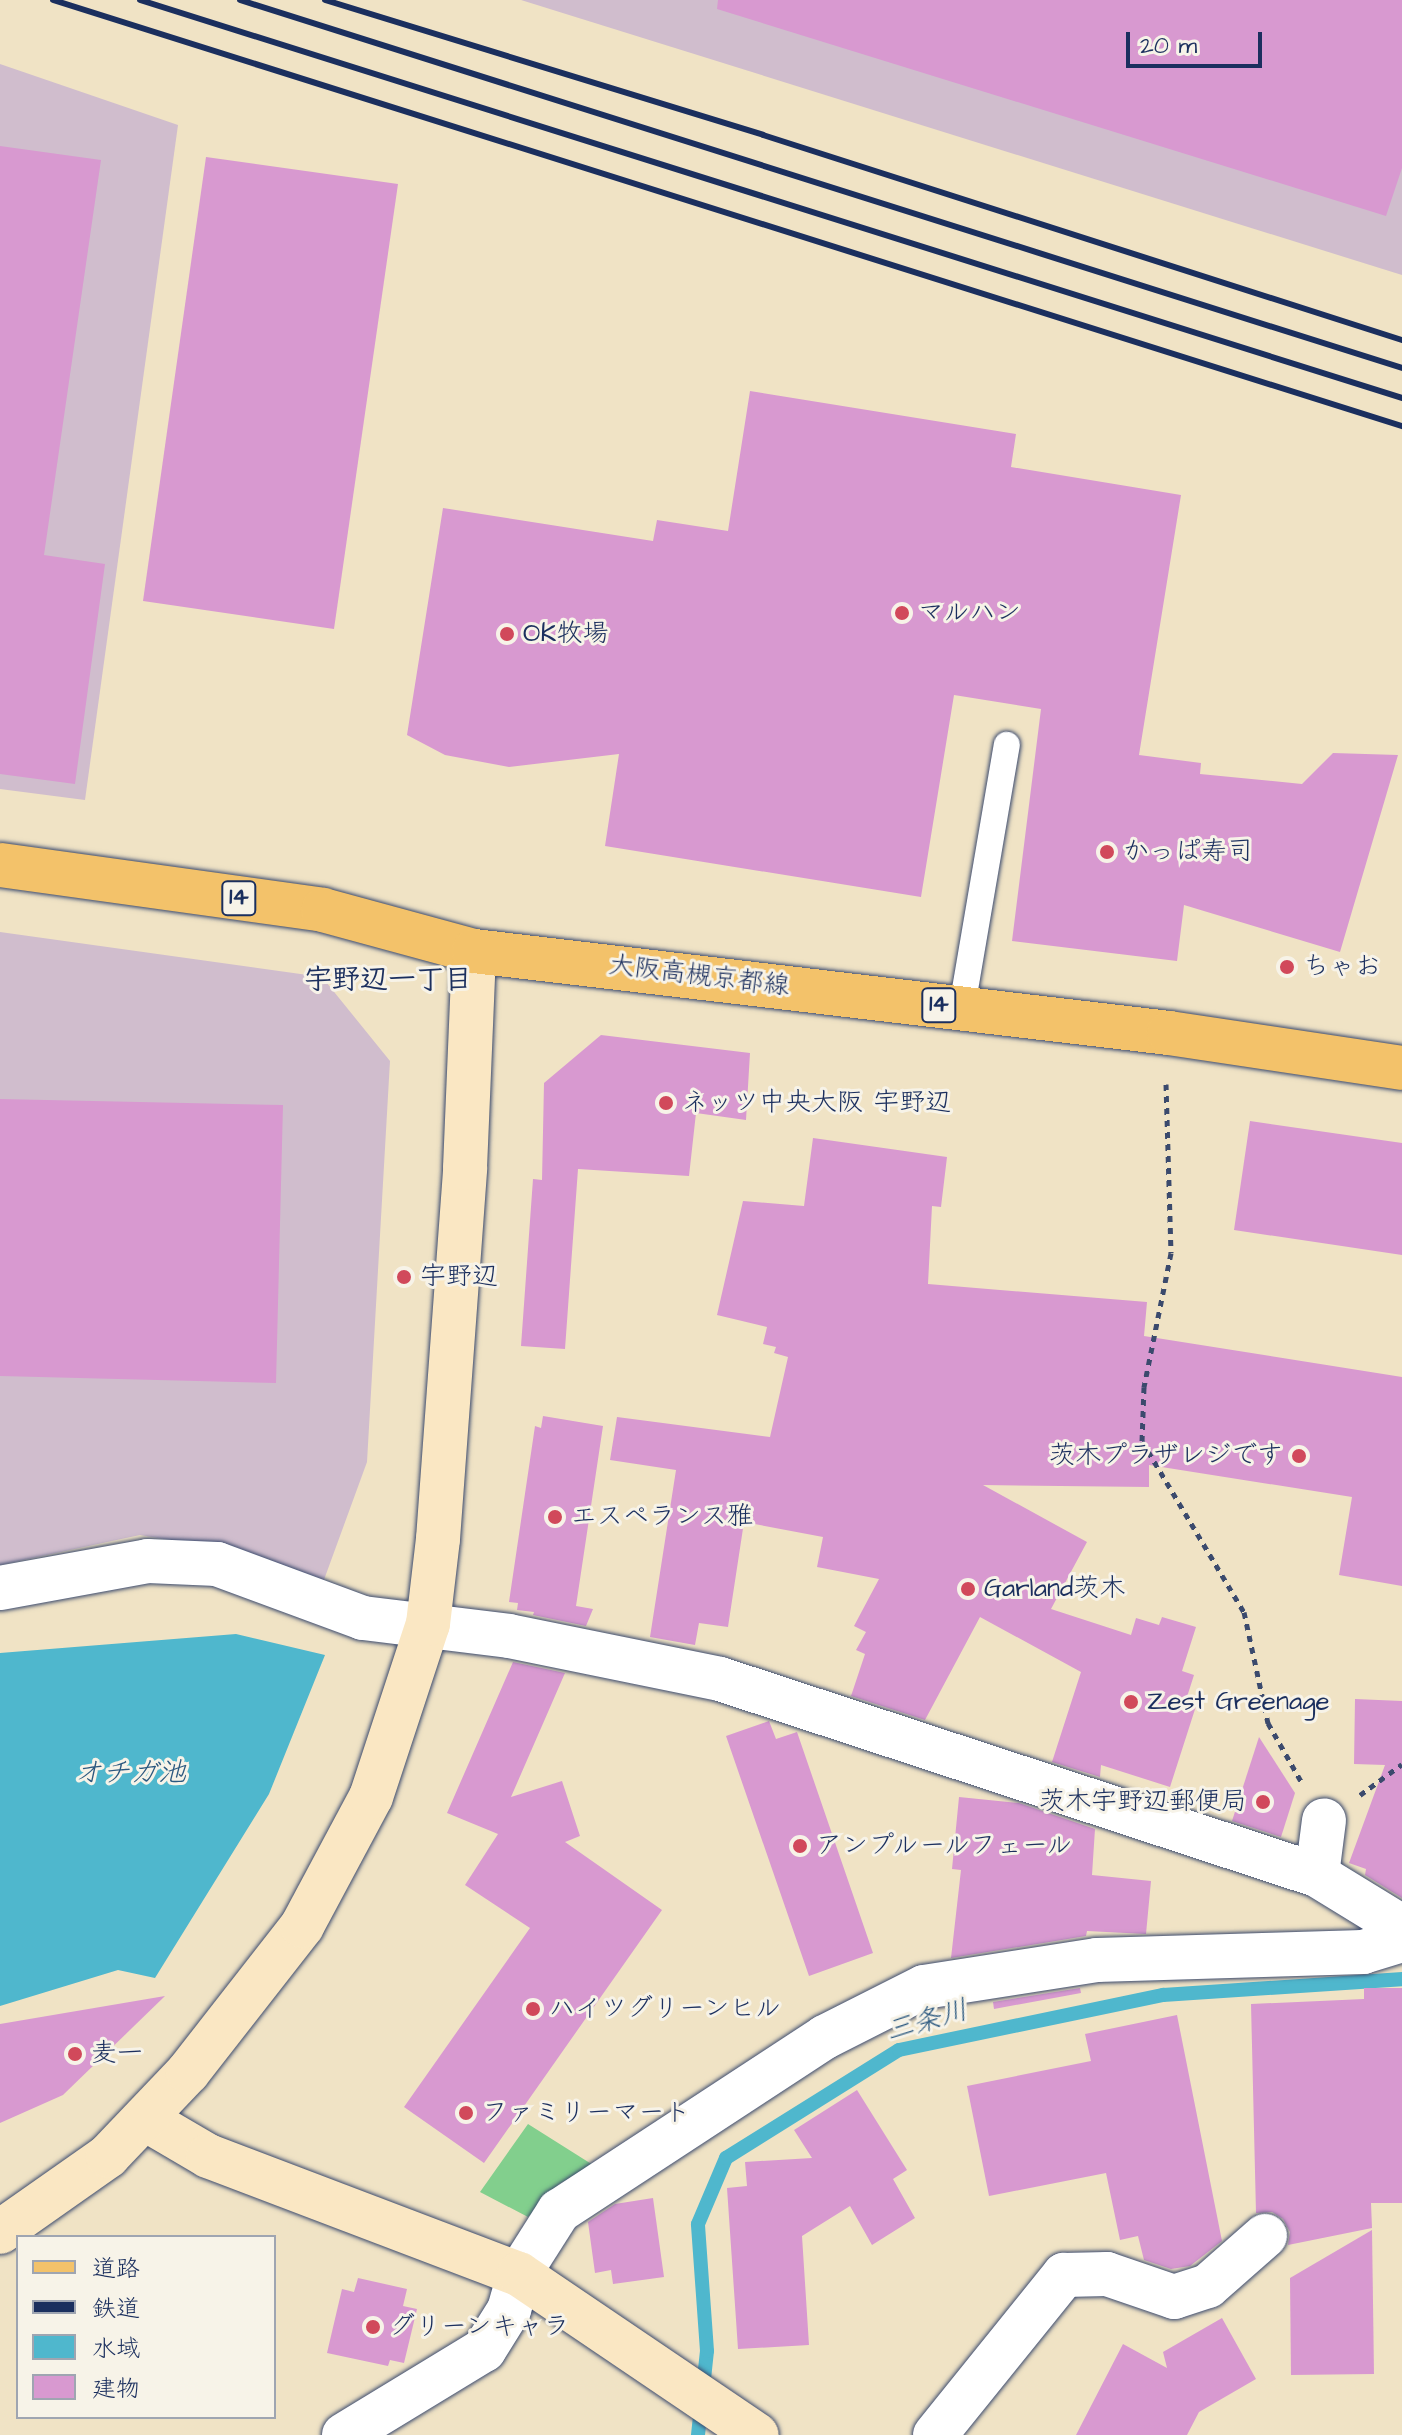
<!DOCTYPE html>
<meta charset="utf-8">
<style>
body{margin:0}
#map{position:relative;width:1402px;height:2435px;overflow:hidden;background:#f0e3c5;font-family:"Architects Daughter","Klee One",sans-serif}
div>[style]{position:absolute}
.industrial>*{inset:0;background:#d0bdcd}
.green>*{inset:0;background:#82cf8d}
.water>*{inset:0;background:#4fb7cd}
.stream>*{height:14px;margin:-7px;padding:0 7px;transform-origin:7px;border-radius:7px;background:#4fb7cd}
.building>*{inset:0;background:#d899d0}
.path>*{height:5px;margin-top:-2.5px;transform-origin:0;background:repeating-linear-gradient(90deg,#3b4a6d 0 6px,transparent 0 12px)}
.roads{filter:drop-shadow(0 0 2px #3b4a6d) drop-shadow(0 0 2px #3b4a6d)}
.lane>*{height:26px;margin:-13px;padding:0 13px;transform-origin:13px;border-radius:13px;background:#fff}
.street>*{height:44px;margin:-22px;padding:0 22px;transform-origin:22px;border-radius:22px;background:#fff}
.secondary>*{height:44px;margin:-22px;padding:0 22px;transform-origin:22px;border-radius:22px;background:#fae7c3}
.primary>*{height:44px;margin:-22px;padding:0 22px;transform-origin:22px;border-radius:22px;background:#f3c26a}
.rail>*{height:6px;margin:-3px;padding:0 3px;transform-origin:3px;border-radius:3px;background:#1b2f5e}
.dots>*{width:22px;height:22px;translate:-50% -50%;box-sizing:border-box;border:4px solid #f7f3e8;border-radius:50%}
span{translate:-50% -50%;white-space:nowrap;text-align:center;line-height:1.15;-webkit-text-stroke:6px #f7f3e8;paint-order:stroke}
.shield-label span{padding:2px 6px;background:#f7f3e8;border:2px solid;border-radius:6px;-webkit-text-stroke-width:0}
.shield-label{font-size:24px;color:#1b2f5e;font-weight:700}
.poi-label{font-size:26px;color:#1b2f5e}
.left{translate:0 -50%;text-align:left}
.right{translate:-100% -50%;text-align:right}
.street-label{font-size:26px;color:#1b2f5e}
.neighbourhood-label{font-size:28px;color:#1b2f5e;font-weight:700}
.water-label{font-size:28px;color:#2b587f;font-style:italic}
.legend{position:absolute;left:16px;top:2235px;width:260px;height:184px;box-sizing:border-box;background:#f7f3e8;border:2px solid #9fa5b1;margin:0;padding:10px 14px;list-style:none;font-size:24px;color:#1b2f5e}
.legend li{display:flex;align-items:center;gap:16px;height:40px}
.legend b{width:40px;border:2px solid #9fa5b1}
.scale{position:absolute;left:1126px;top:32px;width:136px;height:36px;box-sizing:border-box;border:4px solid #1b2f5e;border-top:0;padding-left:10px;font-size:24px;line-height:28px;white-space:nowrap;color:#1b2f5e;-webkit-text-stroke:6px #f7f3e8;paint-order:stroke}
</style>
<div id="map">
<div class="industrial">
<div style="clip-path:polygon(521px 0,1402px 0,1402px 275px)"></div>
<div style="clip-path:polygon(0 64px,178px 125px,85px 800px,0 789px)"></div>
<div style="clip-path:polygon(0 932px,322px 977px,390px 1061px,367px 1462px,321px 1588px,224px 1549px,140px 1535px,0 1565px)"></div>
</div>
<div class="green">
<div style="clip-path:polygon(528px 2124px,593px 2165px,559px 2184px,528px 2217px,480px 2192px)"></div>
</div>
<div class="water">
<div style="clip-path:polygon(236px 1634px,325px 1655px,269px 1794px,155px 1978px,118px 1970px,0 2006px,0 1653px)"></div>
</div>
<div class="stream">
<div style="left:698px;top:2435px;width:84px;rotate:-83.9deg"></div>
<div style="left:707px;top:2351px;width:127px;rotate:-94.1deg"></div>
<div style="left:698px;top:2224px;width:72px;rotate:-67deg"></div>
<div style="left:726px;top:2158px;width:204px;rotate:-32deg"></div>
<div style="left:899px;top:2050px;width:270px;rotate:-11.8deg"></div>
<div style="left:1163px;top:1995px;width:240px;rotate:-3.8deg"></div>
</div>
<div class="building">
<div style="clip-path:polygon(718px 0,1402px 0,1402px 168px,1386px 216px,717px 9px)"></div>
<div style="clip-path:polygon(0 146px,101px 160px,44px 555px,105px 564px,75px 784px,0 774px)"></div>
<div style="clip-path:polygon(206px 157px,398px 184px,334px 629px,143px 601px)"></div>
<div style="clip-path:polygon(750px 391px,1016px 434px,1011px 467px,1181px 495px,1139px 755px,1201px 763px,1200px 774px,1302px 784px,1333px 753px,1398px 755px,1340px 952px,1184px 905px,1177px 961px,1012px 941px,1041px 709px,954px 695px,921px 897px,605px 846px,619px 754px,509px 767px,445px 755px,407px 735px,443px 508px,653px 541px,657px 520px,728px 531px)"></div>
<div style="clip-path:polygon(601px 1035px,750px 1053px,746px 1120px,696px 1113px,689px 1176px,578px 1169px,565px 1349px,521px 1346px,533px 1179px,542px 1180px,544px 1083px)"></div>
<div style="clip-path:polygon(0 1099px,283px 1105px,276px 1383px,0 1376px)"></div>
<div style="clip-path:polygon(1250px 1121px,1402px 1143px,1402px 1255px,1234px 1230px)"></div>
<div style="clip-path:polygon(813px 1138px,947px 1157px,941px 1207px,932px 1206px,928px 1284px,1147px 1302px,1144px 1336px,1402px 1377px,1402px 1586px,1339px 1575px,1352px 1497px,1149px 1465px,1149px 1487px,983px 1485px,1087px 1542px,1051px 1609px,1131px 1635px,1136px 1618px,1159px 1625px,1162px 1617px,1196px 1627px,1182px 1671px,1194px 1675px,1186px 1700px,1197px 1703px,1170px 1787px,1101px 1765px,1100px 1777px,1052px 1762px,1081px 1672px,980px 1617px,925px 1720px,851px 1696px,865px 1654px,856px 1650px,866px 1632px,854px 1626px,879px 1579px,817px 1567px,823px 1537px,744px 1522px,728px 1627px,699px 1623px,695px 1645px,650px 1637px,676px 1470px,610px 1460px,617px 1417px,770px 1437px,788px 1357px,774px 1353px,776px 1347px,763px 1344px,767px 1327px,717px 1315px,743px 1201px,804px 1206px)"></div>
<div style="clip-path:polygon(543px 1416px,603px 1426px,576px 1606px,593px 1609px,586px 1626px,533px 1615px,534px 1612px,517px 1610px,518px 1603px,509px 1602px,535px 1426px,541px 1428px)"></div>
<div style="clip-path:polygon(513px 1662px,565px 1673px,511px 1797px,562px 1781px,580px 1836px,565px 1842px,662px 1910px,484px 2163px,404px 2107px,530px 1928px,465px 1885px,498px 1834px,447px 1813px)"></div>
<div style="clip-path:polygon(1355px 1699px,1402px 1701px,1402px 1898px,1365px 1875px,1366px 1869px,1349px 1863px,1385px 1765px,1354px 1764px)"></div>
<div style="clip-path:polygon(769px 1721px,776px 1739px,797px 1732px,873px 1953px,809px 1976px,726px 1736px)"></div>
<div style="clip-path:polygon(1259px 1737px,1295px 1793px,1281px 1837px,1232px 1821px)"></div>
<div style="clip-path:polygon(959px 1797px,1019px 1803px,1095px 1829px,1092px 1875px,1151px 1881px,1146px 1934px,1087px 1931px,1086px 1936px,951px 1958px,961px 1870px,952px 1869px)"></div>
<div style="clip-path:polygon(1080px 1988px,1081px 1993px,994px 2009px,993px 2002px)"></div>
<div style="clip-path:polygon(1364px 1988px,1402px 1988px,1402px 2203px,1371px 2203px,1372px 2228px,1288px 2245px,1290px 2232px,1283px 2219px,1272px 2212px,1256px 2213px,1251px 2004px,1364px 1999px)"></div>
<div style="clip-path:polygon(165px 1996px,63px 2095px,0 2123px,0 2024px)"></div>
<div style="clip-path:polygon(1177px 2015px,1222px 2241px,1190px 2266px,1171px 2269px,1144px 2260px,1138px 2236px,1120px 2240px,1106px 2173px,989px 2196px,967px 2086px,1091px 2061px,1085px 2034px)"></div>
<div style="clip-path:polygon(857px 2090px,907px 2170px,893px 2179px,915px 2218px,872px 2245px,850px 2206px,802px 2236px,809px 2345px,738px 2349px,727px 2188px,747px 2186px,745px 2162px,812px 2158px,794px 2130px)"></div>
<div style="clip-path:polygon(653px 2198px,664px 2277px,613px 2284px,611px 2270px,595px 2273px,588px 2222px,615px 2204px)"></div>
<div style="clip-path:polygon(1372px 2230px,1374px 2374px,1291px 2375px,1290px 2278px)"></div>
<div style="clip-path:polygon(358px 2278px,407px 2289px,403px 2306px,417px 2309px,404px 2363px,390px 2360px,388px 2366px,327px 2353px,342px 2289px,354px 2292px)"></div>
<div style="clip-path:polygon(1222px 2318px,1256px 2379px,1199px 2412px,1187px 2435px,1076px 2435px,1123px 2344px,1167px 2368px,1163px 2352px)"></div>
</div>
<div class="path">
<div style="left:1166px;top:1084px;width:169px;rotate:88.3deg"></div>
<div style="left:1171px;top:1253px;width:137px;rotate:101.4deg"></div>
<div style="left:1144px;top:1387px;width:54px;rotate:92.1deg"></div>
<div style="left:1142px;top:1441px;width:199px;rotate:59.2deg"></div>
<div style="left:1244px;top:1612px;width:114px;rotate:77.8deg"></div>
<div style="left:1268px;top:1723px;width:67px;rotate:60.4deg"></div>
<div style="left:1360px;top:1795px;width:52px;rotate:-36.4deg"></div>
</div>
<div class="roads">
<div class="lane">
<div style="left:962px;top:1007px;width:266px;rotate:-80.3deg"></div>
</div>
<div class="street">
<div style="left:0;top:1588px;width:150px;rotate:-10.3deg"></div>
<div style="left:148px;top:1561px;width:69px;rotate:2.5deg"></div>
<div style="left:217px;top:1564px;width:156px;rotate:20.3deg"></div>
<div style="left:363px;top:1618px;width:147px;rotate:7deg"></div>
<div style="left:509px;top:1636px;width:215px;rotate:11.5deg"></div>
<div style="left:720px;top:1679px;width:628px;rotate:18.18deg"></div>
<div style="left:1317px;top:1875px;width:100px;rotate:31.5deg"></div>
<div style="left:1317px;top:1875px;width:55px;rotate:-82.7deg"></div>
<div style="left:344px;top:2435px;width:164px;rotate:-31.3deg"></div>
<div style="left:484px;top:2350px;width:47px;rotate:-58deg"></div>
<div style="left:509px;top:2310px;width:37px;rotate:-74deg"></div>
<div style="left:519px;top:2274px;width:75px;rotate:-57.6deg"></div>
<div style="left:559px;top:2211px;width:318px;rotate:-33.2deg"></div>
<div style="left:825px;top:2037px;width:111px;rotate:-26.8deg"></div>
<div style="left:924px;top:1987px;width:175px;rotate:-8.9deg"></div>
<div style="left:1097px;top:1960px;width:266px;rotate:-1.7deg"></div>
<div style="left:1363px;top:1952px;width:41px;rotate:-17.1deg"></div>
<div style="left:935px;top:2435px;width:206px;rotate:-51.1deg"></div>
<div style="left:1064px;top:2275px;width:43px;rotate:-1.3deg"></div>
<div style="left:1107px;top:2274px;width:71px;rotate:18.9deg"></div>
<div style="left:1174px;top:2297px;width:36px;rotate:-18deg"></div>
<div style="left:1208px;top:2286px;width:76px;rotate:-41.3deg"></div>
</div>
<div class="secondary">
<div style="left:145px;top:2119px;width:73px;rotate:30.4deg"></div>
<div style="left:208px;top:2156px;width:333px;rotate:20.8deg"></div>
<div style="left:519px;top:2274px;width:287px;rotate:34.1deg"></div>
<div style="left:0;top:2232px;width:132px;rotate:-35.1deg"></div>
<div style="left:108px;top:2156px;width:116px;rotate:-46.4deg"></div>
<div style="left:188px;top:2072px;width:185px;rotate:-52deg"></div>
<div style="left:302px;top:1926px;width:146px;rotate:-61.9deg"></div>
<div style="left:371px;top:1797px;width:182px;rotate:-71.8deg"></div>
<div style="left:428px;top:1624px;width:86px;rotate:-83.3deg"></div>
<div style="left:438px;top:1539px;width:372px;rotate:-85.8deg"></div>
<div style="left:465px;top:1168px;width:217px;rotate:-87.6deg"></div>
</div>
<div class="primary">
<div style="left:0;top:865px;width:326px;rotate:7.9deg"></div>
<div style="left:323px;top:910px;width:156px;rotate:15.2deg"></div>
<div style="left:474px;top:951px;width:700px;rotate:6.73deg"></div>
<div style="left:1169px;top:1033px;width:236px;rotate:8.5deg"></div>
</div>
</div>
<div class="rail">
<div style="left:53px;top:0;width:1415px;rotate:17.53deg"></div>
<div style="left:140px;top:0;width:1323px;rotate:17.5deg"></div>
<div style="left:240px;top:0;width:1219px;rotate:17.57deg"></div>
<div style="left:325px;top:0;width:458px;rotate:17.1deg"></div>
<div style="left:763px;top:135px;width:671px;rotate:17.79deg"></div>
</div>
<div class="dots">
<div style="left:902px;top:613px;background:#d1495b"></div>
<div style="left:507px;top:634px;background:#d1495b"></div>
<div style="left:1107px;top:852px;background:#d1495b"></div>
<div style="left:1287px;top:967px;background:#d1495b"></div>
<div style="left:666px;top:1103px;background:#d1495b"></div>
<div style="left:404px;top:1277px;background:#d1495b"></div>
<div style="left:1299px;top:1456px;background:#d1495b"></div>
<div style="left:555px;top:1517px;background:#d1495b"></div>
<div style="left:968px;top:1589px;background:#d1495b"></div>
<div style="left:1131px;top:1702px;background:#d1495b"></div>
<div style="left:1263px;top:1802px;background:#d1495b"></div>
<div style="left:800px;top:1846px;background:#d1495b"></div>
<div style="left:533px;top:2009px;background:#d1495b"></div>
<div style="left:75px;top:2054px;background:#d1495b"></div>
<div style="left:466px;top:2113px;background:#d1495b"></div>
<div style="left:373px;top:2327px;background:#d1495b"></div>
</div>
<div class="shield-label">
<span style="left:239px;top:898px">14</span>
<span style="left:939px;top:1005px">14</span>
</div>
<div class="poi-label">
<span class="left" style="left:918px;top:613px">マルハン</span>
<span class="left" style="left:523px;top:634px">OK牧場</span>
<span class="left" style="left:1123px;top:852px">かっぱ寿司</span>
<span class="left" style="left:1303px;top:967px">ちゃお</span>
<span class="left" style="left:682px;top:1103px">ネッツ中央大阪 宇野辺</span>
<span class="left" style="left:420px;top:1277px">宇野辺</span>
<span class="right" style="left:1283px;top:1456px">茨木プラザレジです</span>
<span class="left" style="left:571px;top:1517px">エスペランス雅</span>
<span class="left" style="left:984px;top:1589px">Garland茨木</span>
<span class="left" style="left:1147px;top:1702px">Zest Greenage</span>
<span class="right" style="left:1247px;top:1802px">茨木宇野辺郵便局</span>
<span class="left" style="left:816px;top:1846px">アンプルールフェール</span>
<span class="left" style="left:549px;top:2009px">ハイツグリーンヒル</span>
<span class="left" style="left:91px;top:2054px">麦一</span>
<span class="left" style="left:482px;top:2113px">ファミリーマート</span>
<span class="left" style="left:389px;top:2327px">グリーンキャラ</span>
</div>
<div class="street-label">
<span style="left:699px;top:976px;rotate:7deg">大阪高槻京都線</span>
</div>
<div class="neighbourhood-label">
<span style="left:388px;top:980px">宇野辺一丁目</span>
</div>
<div class="water-label">
<span style="left:130px;top:1773px">オチガ池</span>
<span style="left:927px;top:2021px;rotate:-16deg">三条川</span>
</div>
<ul class="legend">
<li><b style="height:10px;background:#f3c26a"></b>道路</li>
<li><b style="height:10px;background:#1b2f5e"></b>鉄道</li>
<li><b style="height:22px;background:#4fb7cd"></b>水域</li>
<li><b style="height:22px;background:#d899d0"></b>建物</li>
</ul>
<div class="scale">20 m</div>
</div>
